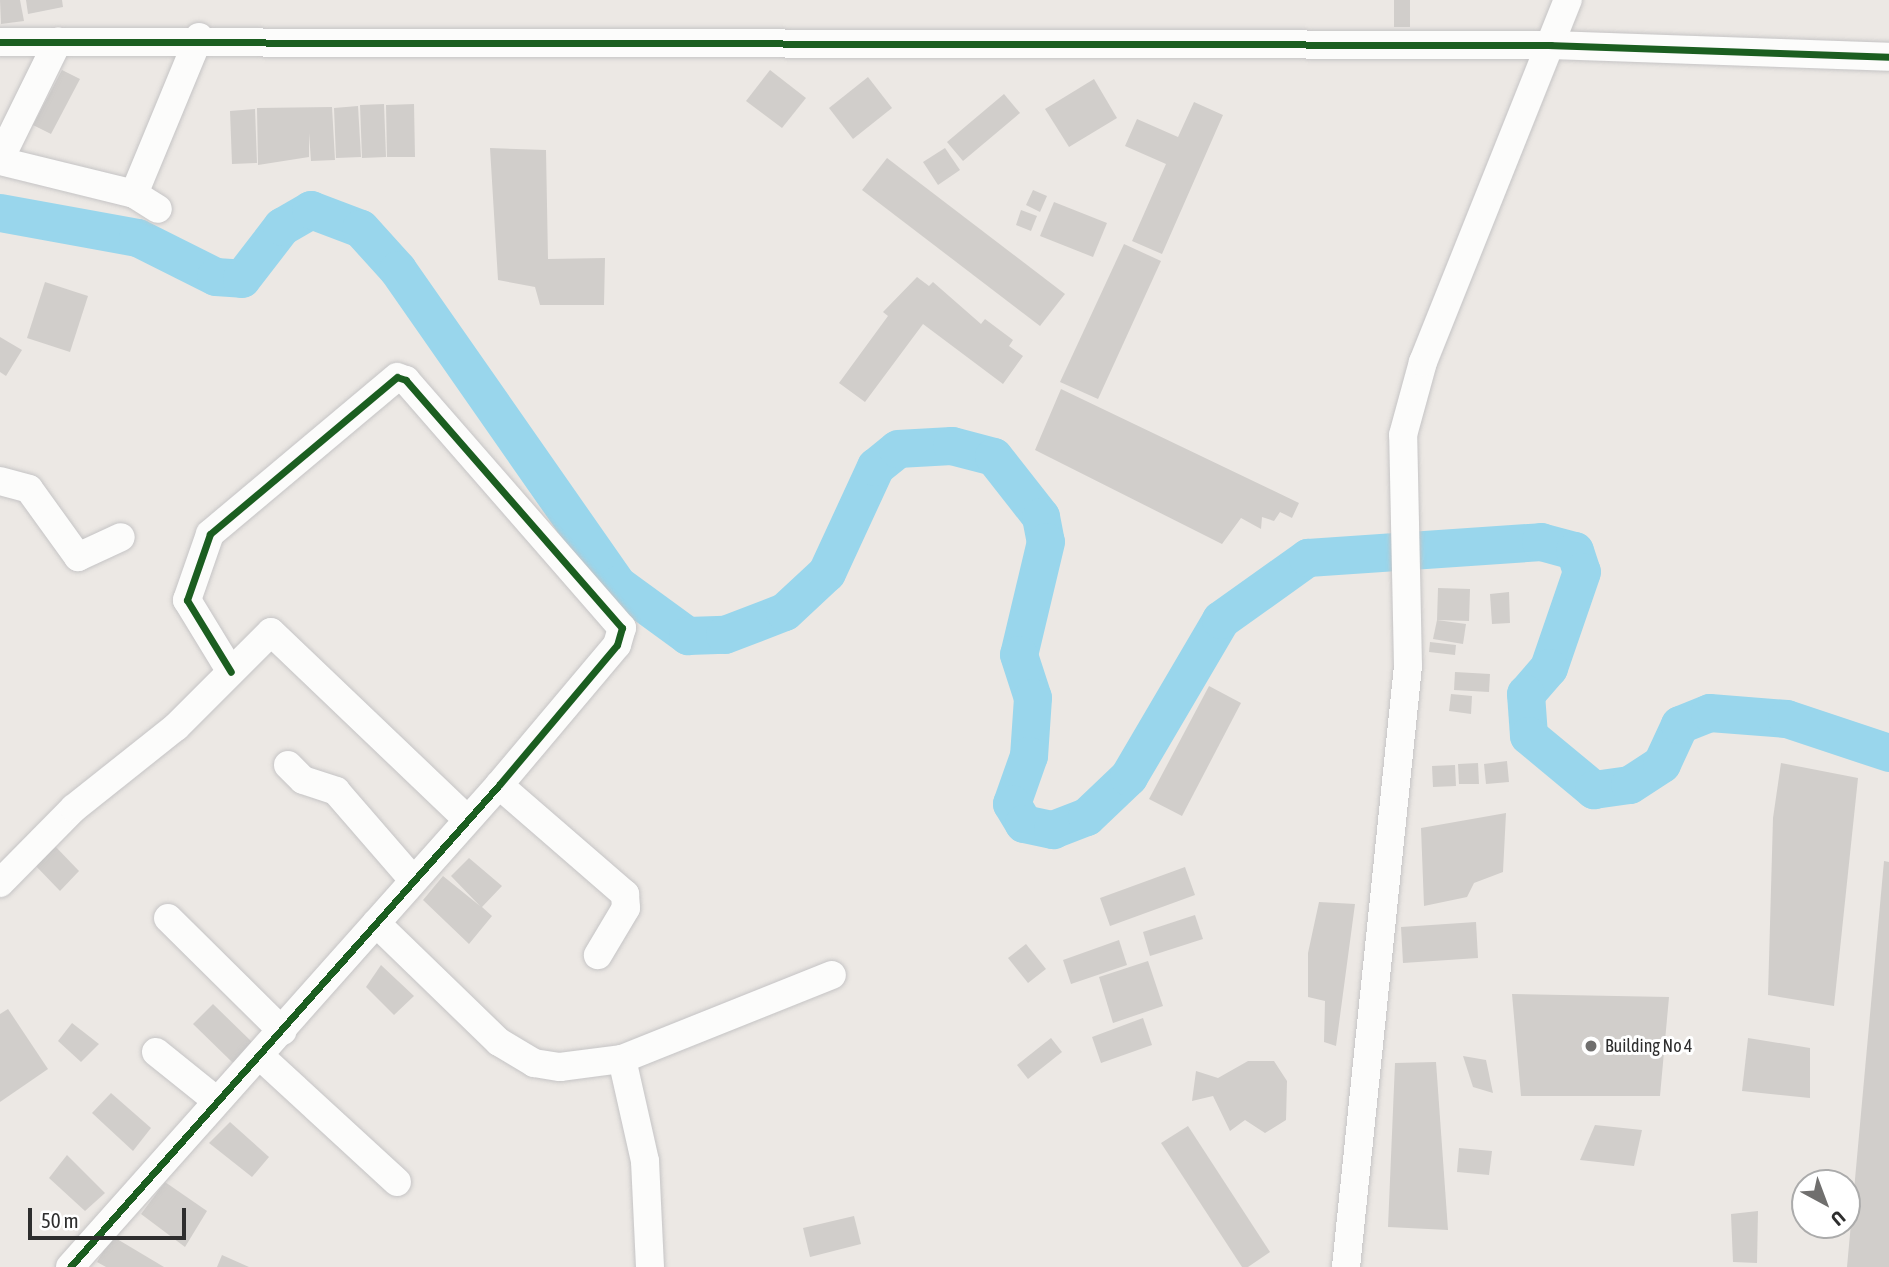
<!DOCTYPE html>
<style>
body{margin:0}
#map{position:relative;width:1889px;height:1267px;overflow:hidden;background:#ece8e4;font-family:"Asap Condensed",sans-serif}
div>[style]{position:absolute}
.river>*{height:38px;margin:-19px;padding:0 19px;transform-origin:19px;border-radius:19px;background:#99d6ec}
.building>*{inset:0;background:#d1cecb}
.roads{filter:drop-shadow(0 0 2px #c5c4c5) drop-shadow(0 0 2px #c5c4c5)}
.minor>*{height:28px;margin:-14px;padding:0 14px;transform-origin:14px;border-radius:14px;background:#fcfcfb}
.cycleway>*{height:7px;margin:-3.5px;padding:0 3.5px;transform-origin:3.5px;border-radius:3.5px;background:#1b5e20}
.dots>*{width:19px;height:19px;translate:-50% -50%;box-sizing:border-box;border:4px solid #fff;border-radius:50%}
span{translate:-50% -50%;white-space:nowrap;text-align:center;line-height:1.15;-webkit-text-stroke:6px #fff;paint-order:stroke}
.poi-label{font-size:18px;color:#2e2e2e}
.left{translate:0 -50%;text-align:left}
.north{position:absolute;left:1791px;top:1169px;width:70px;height:70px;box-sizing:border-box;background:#fff;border:2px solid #ababab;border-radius:50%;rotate:139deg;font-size:19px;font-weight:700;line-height:28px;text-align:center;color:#2e2e2e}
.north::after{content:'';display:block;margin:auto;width:24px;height:32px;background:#706f6e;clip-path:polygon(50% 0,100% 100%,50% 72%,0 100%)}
.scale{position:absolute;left:28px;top:1208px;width:158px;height:32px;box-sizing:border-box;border:4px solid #2e2e2e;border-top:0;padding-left:9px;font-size:21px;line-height:24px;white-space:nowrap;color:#2e2e2e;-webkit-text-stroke:5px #fff;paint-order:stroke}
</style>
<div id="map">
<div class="river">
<div style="left:0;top:213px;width:140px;rotate:10.3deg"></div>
<div style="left:138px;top:238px;width:87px;rotate:26.6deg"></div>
<div style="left:216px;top:277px;width:26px;rotate:4deg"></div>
<div style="left:242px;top:279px;width:66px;rotate:-52.4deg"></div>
<div style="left:282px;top:227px;width:34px;rotate:-30deg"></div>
<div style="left:311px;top:210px;width:53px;rotate:20.8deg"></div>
<div style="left:361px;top:229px;width:55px;rotate:47.9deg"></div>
<div style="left:398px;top:270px;width:384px;rotate:55.1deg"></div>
<div style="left:618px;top:585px;width:87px;rotate:36.1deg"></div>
<div style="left:688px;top:636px;width:37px;rotate:-2deg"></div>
<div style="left:725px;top:635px;width:64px;rotate:-21deg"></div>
<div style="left:785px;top:612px;width:57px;rotate:-42.9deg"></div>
<div style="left:827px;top:573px;width:117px;rotate:-65.2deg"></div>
<div style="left:876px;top:467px;width:28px;rotate:-39deg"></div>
<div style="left:898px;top:449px;width:54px;rotate:-3.2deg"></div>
<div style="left:952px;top:446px;width:43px;rotate:14.7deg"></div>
<div style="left:994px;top:457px;width:76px;rotate:51.9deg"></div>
<div style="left:1041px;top:517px;width:25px;rotate:79deg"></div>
<div style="left:1046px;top:542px;width:116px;rotate:103.4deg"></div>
<div style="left:1019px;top:655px;width:45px;rotate:72deg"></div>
<div style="left:1033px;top:698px;width:58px;rotate:93.9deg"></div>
<div style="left:1029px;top:756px;width:51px;rotate:109.5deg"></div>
<div style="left:1012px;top:804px;width:23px;rotate:59deg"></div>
<div style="left:1024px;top:824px;width:30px;rotate:12deg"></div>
<div style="left:1053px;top:830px;width:36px;rotate:-21deg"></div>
<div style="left:1087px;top:817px;width:58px;rotate:-43.6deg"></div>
<div style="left:1129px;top:777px;width:182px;rotate:-59.6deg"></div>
<div style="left:1221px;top:620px;width:107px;rotate:-35.5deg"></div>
<div style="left:1308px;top:558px;width:234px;rotate:-3.9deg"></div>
<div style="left:1541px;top:542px;width:35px;rotate:15deg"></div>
<div style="left:1575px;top:551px;width:22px;rotate:72deg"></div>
<div style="left:1582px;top:572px;width:102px;rotate:109deg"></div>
<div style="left:1549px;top:668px;width:35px;rotate:131deg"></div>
<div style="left:1526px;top:694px;width:42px;rotate:85.9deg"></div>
<div style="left:1529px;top:736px;width:85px;rotate:39.7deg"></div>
<div style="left:1594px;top:790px;width:36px;rotate:-8deg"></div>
<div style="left:1630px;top:785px;width:38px;rotate:-33deg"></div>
<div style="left:1662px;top:764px;width:43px;rotate:-65.2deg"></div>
<div style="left:1680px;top:725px;width:32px;rotate:-22deg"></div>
<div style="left:1710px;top:713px;width:77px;rotate:4.5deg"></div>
<div style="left:1787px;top:719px;width:108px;rotate:18.4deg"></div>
</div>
<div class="building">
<div style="clip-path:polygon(0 0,20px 0,24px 21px,1px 24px)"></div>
<div style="clip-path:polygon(26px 0,62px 0,63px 7px,28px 14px)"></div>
<div style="clip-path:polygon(1394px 0,1410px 0,1410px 27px,1394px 27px)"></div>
<div style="clip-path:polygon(62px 70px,80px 79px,51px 134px,33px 125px)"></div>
<div style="clip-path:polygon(770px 70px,806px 98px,782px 128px,746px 101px)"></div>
<div style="clip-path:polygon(868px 77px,892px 108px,853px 139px,829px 108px)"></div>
<div style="clip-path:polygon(1094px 79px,1117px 118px,1069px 147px,1045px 109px)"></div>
<div style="clip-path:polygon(1004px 94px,1020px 113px,963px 161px,947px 142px)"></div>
<div style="clip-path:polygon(1194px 102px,1223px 115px,1162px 254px,1132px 241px,1166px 164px,1125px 146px,1137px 119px,1178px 137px)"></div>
<div style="clip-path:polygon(384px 104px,386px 157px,362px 158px,360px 105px)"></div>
<div style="clip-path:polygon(414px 104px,415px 157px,387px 157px,386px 105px)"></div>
<div style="clip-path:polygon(358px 106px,361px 157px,336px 158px,334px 108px)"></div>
<div style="clip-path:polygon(332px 107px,335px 160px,311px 161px,309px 133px,309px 157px,258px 165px,257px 108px)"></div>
<div style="clip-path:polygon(255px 109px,257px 163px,232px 164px,230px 111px)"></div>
<div style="clip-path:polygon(490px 148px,546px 150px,548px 259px,605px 258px,604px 305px,540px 305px,535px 287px,498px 280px)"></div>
<div style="clip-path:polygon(945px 148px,960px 170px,938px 185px,923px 162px)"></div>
<div style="clip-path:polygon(887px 158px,1065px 294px,1040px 326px,862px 190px)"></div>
<div style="clip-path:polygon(1033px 190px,1047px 196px,1040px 212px,1026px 205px)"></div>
<div style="clip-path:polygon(1054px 202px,1107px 223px,1093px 257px,1040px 236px)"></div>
<div style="clip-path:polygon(1021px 210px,1037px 216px,1031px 231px,1016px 225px)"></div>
<div style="clip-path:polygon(1124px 244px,1161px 261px,1098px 399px,1060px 382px)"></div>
<div style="clip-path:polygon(917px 277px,929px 286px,933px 282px,981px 324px,985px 319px,1013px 340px,1009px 346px,1023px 356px,1003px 384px,923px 324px,865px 402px,839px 383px,888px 316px,883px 312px)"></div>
<div style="clip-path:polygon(45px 282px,88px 296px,70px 352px,27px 338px)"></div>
<div style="clip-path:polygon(0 337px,22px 350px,6px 376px,0 372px)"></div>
<div style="clip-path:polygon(1061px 389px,1299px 503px,1292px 518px,1280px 512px,1274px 521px,1262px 517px,1261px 529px,1241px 518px,1222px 544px,1035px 450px)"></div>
<div style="clip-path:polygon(1438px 588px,1470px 589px,1469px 621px,1437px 620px)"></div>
<div style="clip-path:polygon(1509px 592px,1510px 623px,1492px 624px,1490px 594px)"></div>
<div style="clip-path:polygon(1437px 620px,1466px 624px,1463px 644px,1433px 639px)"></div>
<div style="clip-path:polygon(1430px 642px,1456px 645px,1455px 655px,1429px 652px)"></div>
<div style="clip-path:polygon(1455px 672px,1490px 674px,1489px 692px,1454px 690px)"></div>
<div style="clip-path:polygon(1209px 686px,1241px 703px,1182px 816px,1149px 799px)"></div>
<div style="clip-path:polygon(1451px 694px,1472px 696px,1471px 714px,1449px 711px)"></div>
<div style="clip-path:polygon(1507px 761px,1509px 782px,1486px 784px,1484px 764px)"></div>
<div style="clip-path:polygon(1478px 763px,1479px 784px,1459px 784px,1458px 764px)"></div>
<div style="clip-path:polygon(1781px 763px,1858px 778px,1834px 1006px,1768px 995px,1773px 818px)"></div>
<div style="clip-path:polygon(1455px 765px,1456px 786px,1433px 787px,1432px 766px)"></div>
<div style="clip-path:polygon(1506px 813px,1503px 872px,1474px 883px,1467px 897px,1424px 906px,1421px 828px)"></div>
<div style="clip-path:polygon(53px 844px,79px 871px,60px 891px,32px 862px)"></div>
<div style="clip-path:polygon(469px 858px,502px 886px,482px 907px,492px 916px,469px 944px,423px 900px,443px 876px,480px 906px,451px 876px)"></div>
<div style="clip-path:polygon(1884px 861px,1889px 862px,1889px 1267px,1847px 1267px)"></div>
<div style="clip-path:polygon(1185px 867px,1195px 895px,1110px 926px,1100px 898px)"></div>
<div style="clip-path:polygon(1319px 902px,1355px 904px,1336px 1046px,1324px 1042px,1325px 1001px,1308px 997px,1308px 953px)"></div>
<div style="clip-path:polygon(1195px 915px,1203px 939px,1150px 956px,1143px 932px)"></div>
<div style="clip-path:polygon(1476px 922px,1478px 958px,1403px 963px,1401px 927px)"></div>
<div style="clip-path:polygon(1119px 940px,1127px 965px,1071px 984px,1063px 960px)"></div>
<div style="clip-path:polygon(1026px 944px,1046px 969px,1028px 983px,1008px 958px)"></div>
<div style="clip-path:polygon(1148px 961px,1163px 1006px,1113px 1023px,1099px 977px)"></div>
<div style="clip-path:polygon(381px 965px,414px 996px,394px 1015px,366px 987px)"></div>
<div style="clip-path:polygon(1512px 994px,1669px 997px,1660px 1096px,1521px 1096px)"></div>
<div style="clip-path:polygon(213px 1004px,253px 1043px,233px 1063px,193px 1024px)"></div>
<div style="clip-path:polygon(8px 1009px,48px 1069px,0 1102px,0 1014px)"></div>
<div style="clip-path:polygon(1143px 1018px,1152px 1045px,1101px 1063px,1092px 1037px)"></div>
<div style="clip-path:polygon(72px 1023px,99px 1044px,81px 1062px,58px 1041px)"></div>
<div style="clip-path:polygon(1051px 1038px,1062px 1052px,1028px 1079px,1017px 1065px)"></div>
<div style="clip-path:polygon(1748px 1038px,1810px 1048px,1810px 1098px,1742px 1091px)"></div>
<div style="clip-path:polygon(1463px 1056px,1486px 1060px,1493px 1093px,1473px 1087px)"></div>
<div style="clip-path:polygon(1248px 1061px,1274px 1061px,1287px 1081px,1286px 1120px,1265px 1133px,1245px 1120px,1230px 1131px,1213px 1096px,1192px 1101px,1196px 1071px,1218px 1078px)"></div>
<div style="clip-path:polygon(1436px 1062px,1448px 1230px,1388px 1227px,1395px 1063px)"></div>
<div style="clip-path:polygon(111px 1093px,151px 1128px,133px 1151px,92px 1113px)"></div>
<div style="clip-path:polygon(230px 1122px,269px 1157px,252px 1177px,209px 1143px)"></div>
<div style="clip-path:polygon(1595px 1125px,1642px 1130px,1634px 1166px,1580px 1160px)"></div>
<div style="clip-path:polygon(1188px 1126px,1270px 1252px,1248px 1267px,1242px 1267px,1161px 1143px)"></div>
<div style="clip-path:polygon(1459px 1148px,1492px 1151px,1489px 1175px,1457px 1172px)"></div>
<div style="clip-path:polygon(67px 1155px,105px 1193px,85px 1211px,49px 1178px)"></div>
<div style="clip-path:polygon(165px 1182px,207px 1211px,185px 1247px,141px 1214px)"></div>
<div style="clip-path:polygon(1758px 1211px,1757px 1263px,1733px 1262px,1731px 1214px)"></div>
<div style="clip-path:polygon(854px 1216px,861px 1244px,810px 1257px,803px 1228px)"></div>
<div style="clip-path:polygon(112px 1236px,164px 1267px,106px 1267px,97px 1262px)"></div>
<div style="clip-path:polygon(222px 1255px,249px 1267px,217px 1267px)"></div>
</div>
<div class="roads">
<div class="minor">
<div style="left:0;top:42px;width:1551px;rotate:0.11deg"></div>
<div style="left:1551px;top:45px;width:338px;rotate:2deg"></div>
<div style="left:0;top:159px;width:131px;rotate:-63.8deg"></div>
<div style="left:0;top:161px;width:138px;rotate:13.8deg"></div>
<div style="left:134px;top:194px;width:28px;rotate:32deg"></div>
<div style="left:134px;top:194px;width:170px;rotate:-67.5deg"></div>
<div style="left:0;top:481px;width:30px;rotate:15deg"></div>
<div style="left:29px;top:489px;width:84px;rotate:54.2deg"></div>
<div style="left:78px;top:557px;width:47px;rotate:-24.9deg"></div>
<div style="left:288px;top:765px;width:21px;rotate:45deg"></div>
<div style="left:303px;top:780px;width:35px;rotate:18deg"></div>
<div style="left:336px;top:791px;width:118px;rotate:49.1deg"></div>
<div style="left:499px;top:785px;width:167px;rotate:40.9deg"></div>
<div style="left:625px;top:894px;width:14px;rotate:86deg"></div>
<div style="left:626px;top:908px;width:55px;rotate:120.8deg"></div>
<div style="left:0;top:883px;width:105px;rotate:-45.4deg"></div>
<div style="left:74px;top:808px;width:130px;rotate:-38.5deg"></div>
<div style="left:176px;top:727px;width:134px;rotate:-45deg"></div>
<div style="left:271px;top:632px;width:271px;rotate:43.7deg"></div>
<div style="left:168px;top:918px;width:161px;rotate:44.7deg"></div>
<div style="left:376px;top:923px;width:171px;rotate:44.1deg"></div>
<div style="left:499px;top:1042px;width:41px;rotate:31deg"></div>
<div style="left:534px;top:1063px;width:26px;rotate:9deg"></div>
<div style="left:560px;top:1067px;width:63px;rotate:-7.4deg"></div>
<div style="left:622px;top:1059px;width:226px;rotate:-21.8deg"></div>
<div style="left:156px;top:1052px;width:78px;rotate:38.8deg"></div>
<div style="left:260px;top:1056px;width:186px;rotate:42.6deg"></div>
<div style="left:622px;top:1059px;width:105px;rotate:77.3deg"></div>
<div style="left:645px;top:1161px;width:106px;rotate:87.3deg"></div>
<div style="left:70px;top:1267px;width:645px;rotate:-48.33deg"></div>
<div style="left:499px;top:785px;width:183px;rotate:-49.9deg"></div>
<div style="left:617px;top:645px;width:18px;rotate:-74deg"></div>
<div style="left:622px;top:628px;width:329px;rotate:-131.1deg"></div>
<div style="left:406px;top:380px;width:9px;rotate:-162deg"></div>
<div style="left:397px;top:377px;width:244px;rotate:140deg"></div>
<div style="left:210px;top:534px;width:70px;rotate:109.2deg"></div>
<div style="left:187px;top:600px;width:84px;rotate:58.6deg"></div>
<div style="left:1346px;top:1267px;width:604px;rotate:-84.11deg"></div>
<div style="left:1408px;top:666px;width:231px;rotate:-91.2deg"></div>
<div style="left:1403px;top:435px;width:76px;rotate:-74.7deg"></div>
<div style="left:1423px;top:362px;width:390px;rotate:-68.2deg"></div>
</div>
</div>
<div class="cycleway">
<div style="left:0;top:42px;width:1551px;rotate:0.11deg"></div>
<div style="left:1551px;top:45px;width:338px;rotate:2deg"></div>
<div style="left:70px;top:1267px;width:645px;rotate:-48.33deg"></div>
<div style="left:499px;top:785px;width:183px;rotate:-49.9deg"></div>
<div style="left:617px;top:645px;width:18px;rotate:-74deg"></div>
<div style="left:622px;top:628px;width:329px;rotate:-131.1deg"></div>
<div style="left:406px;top:380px;width:9px;rotate:-162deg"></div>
<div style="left:397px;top:377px;width:244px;rotate:140deg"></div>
<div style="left:210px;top:534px;width:70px;rotate:109.2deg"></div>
<div style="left:187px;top:600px;width:84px;rotate:58.6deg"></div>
</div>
<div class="dots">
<div style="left:1591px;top:1046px;background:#706f6e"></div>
</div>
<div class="poi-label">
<span class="left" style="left:1605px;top:1046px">Building No 4</span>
</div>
<div class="north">U</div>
<div class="scale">50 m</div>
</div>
